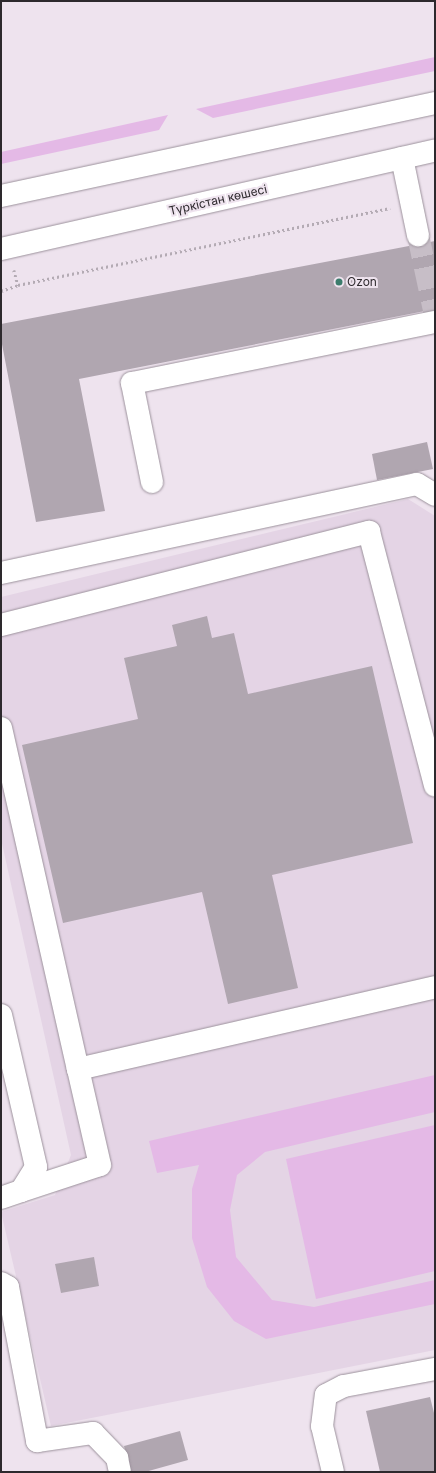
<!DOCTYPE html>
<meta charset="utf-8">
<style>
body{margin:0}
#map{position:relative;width:436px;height:1473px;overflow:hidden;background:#eee3ee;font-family:Inter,sans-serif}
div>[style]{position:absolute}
.built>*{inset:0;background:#e4d4e5}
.green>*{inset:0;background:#e4b9e6}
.building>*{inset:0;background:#b0a6b0}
.minor-tunnel>*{height:22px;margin-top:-11px;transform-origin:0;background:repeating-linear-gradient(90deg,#c7bec7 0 22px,transparent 0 33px)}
.path>*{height:2.5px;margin-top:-1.25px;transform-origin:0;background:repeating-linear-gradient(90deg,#b4abb4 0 2px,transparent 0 5px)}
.roads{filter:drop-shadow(0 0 1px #9c929c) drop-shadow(0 0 1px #9c929c)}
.minor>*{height:22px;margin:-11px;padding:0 11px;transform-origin:11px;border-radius:11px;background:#fff}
.major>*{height:22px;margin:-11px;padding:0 11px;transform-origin:11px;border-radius:11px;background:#fff}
.dots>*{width:11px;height:11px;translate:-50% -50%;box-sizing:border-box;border:2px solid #eee3ee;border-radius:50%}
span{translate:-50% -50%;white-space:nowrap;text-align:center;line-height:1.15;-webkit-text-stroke:4px #eee3ee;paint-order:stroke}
.street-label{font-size:12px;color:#2d292d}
.poi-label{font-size:12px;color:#2d292d}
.left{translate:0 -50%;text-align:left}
.frame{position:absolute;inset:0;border:2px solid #2d292d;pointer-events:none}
</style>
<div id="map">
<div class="built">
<div style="clip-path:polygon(408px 499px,435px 516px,435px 1350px,51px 1426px,1px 1212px,55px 1195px,71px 1155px,1px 839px,1px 597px)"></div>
</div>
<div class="green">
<div style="clip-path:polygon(435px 57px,435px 71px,213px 118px,196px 109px)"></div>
<div style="clip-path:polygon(168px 115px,159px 130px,1px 164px,1px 152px)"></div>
<div style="clip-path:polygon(435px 1075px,435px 1112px,265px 1152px,237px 1175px,230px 1210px,236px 1257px,272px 1300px,314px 1307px,435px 1280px,435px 1304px,266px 1339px,234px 1321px,207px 1287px,192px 1238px,192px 1189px,199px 1165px,157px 1173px,149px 1141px)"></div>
<div style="clip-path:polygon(435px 1125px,435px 1271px,316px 1299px,286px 1159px)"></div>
</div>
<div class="building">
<div style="clip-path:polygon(435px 241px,435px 309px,79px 379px,105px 511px,36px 522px,1px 339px,1px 324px)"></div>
<div style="clip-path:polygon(427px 442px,433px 469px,377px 480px,372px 454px)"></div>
<div style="clip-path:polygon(207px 616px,212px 638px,234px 633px,248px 694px,372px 666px,413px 843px,272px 875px,298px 988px,228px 1004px,202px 892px,63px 923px,22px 745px,138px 719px,124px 658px,177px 646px,172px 625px)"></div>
<div style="clip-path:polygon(94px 1257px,99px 1286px,61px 1293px,55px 1264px)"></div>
<div style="clip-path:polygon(430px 1397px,435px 1417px,435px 1472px,380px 1472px,366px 1411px)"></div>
<div style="clip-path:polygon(180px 1431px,188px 1460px,145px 1472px,131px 1472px,124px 1446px)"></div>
</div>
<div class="minor-tunnel">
<div style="left:418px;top:235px;width:82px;rotate:78deg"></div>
</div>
<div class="path">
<div style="left:14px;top:270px;width:16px;rotate:75deg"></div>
<div style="left:1px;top:291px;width:18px;rotate:-19deg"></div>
<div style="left:18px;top:285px;width:380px;rotate:-11.7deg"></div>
</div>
<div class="roads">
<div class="minor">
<div style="left:402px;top:158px;width:79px;rotate:78.3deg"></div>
<div style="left:152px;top:482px;width:101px;rotate:-101.4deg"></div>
<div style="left:132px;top:383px;width:309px;rotate:-11.4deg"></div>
<div style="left:1px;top:573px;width:425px;rotate:-12.1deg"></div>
<div style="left:417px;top:484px;width:21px;rotate:31deg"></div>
<div style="left:1px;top:625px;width:380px;rotate:-14.2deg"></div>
<div style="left:369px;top:532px;width:262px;rotate:75.4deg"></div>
<div style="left:1px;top:728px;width:350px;rotate:77.3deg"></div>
<div style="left:78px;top:1069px;width:366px;rotate:-12.9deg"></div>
<div style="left:1px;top:1015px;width:156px;rotate:77deg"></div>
<div style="left:36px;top:1167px;width:28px;rotate:122deg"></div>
<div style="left:21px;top:1191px;width:21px;rotate:161deg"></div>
<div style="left:21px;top:1191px;width:83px;rotate:-18.2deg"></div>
<div style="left:100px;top:1165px;width:98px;rotate:-102.9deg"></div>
<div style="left:1px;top:1283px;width:8px;rotate:30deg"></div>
<div style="left:8px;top:1287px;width:157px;rotate:79.3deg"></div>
<div style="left:37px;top:1441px;width:57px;rotate:-8.1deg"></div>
<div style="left:93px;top:1433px;width:35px;rotate:46deg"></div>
<div style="left:117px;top:1458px;width:14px;rotate:78deg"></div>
<div style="left:333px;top:1472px;width:47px;rotate:-103.4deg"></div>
<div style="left:322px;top:1426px;width:31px;rotate:-83deg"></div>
<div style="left:326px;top:1395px;width:20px;rotate:-27deg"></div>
<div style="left:344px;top:1386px;width:93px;rotate:-10.6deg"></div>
</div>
<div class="major">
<div style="left:1px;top:196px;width:444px;rotate:-12.1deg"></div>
<div style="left:1px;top:249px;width:445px;rotate:-12.8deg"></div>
</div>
</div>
<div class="dots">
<div style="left:339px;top:282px;background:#3b7c6c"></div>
</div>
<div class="street-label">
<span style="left:218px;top:200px;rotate:-13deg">Түркістан көшесі</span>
</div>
<div class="poi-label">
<span class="left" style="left:347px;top:282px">Ozon</span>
</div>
<div class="frame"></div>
</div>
